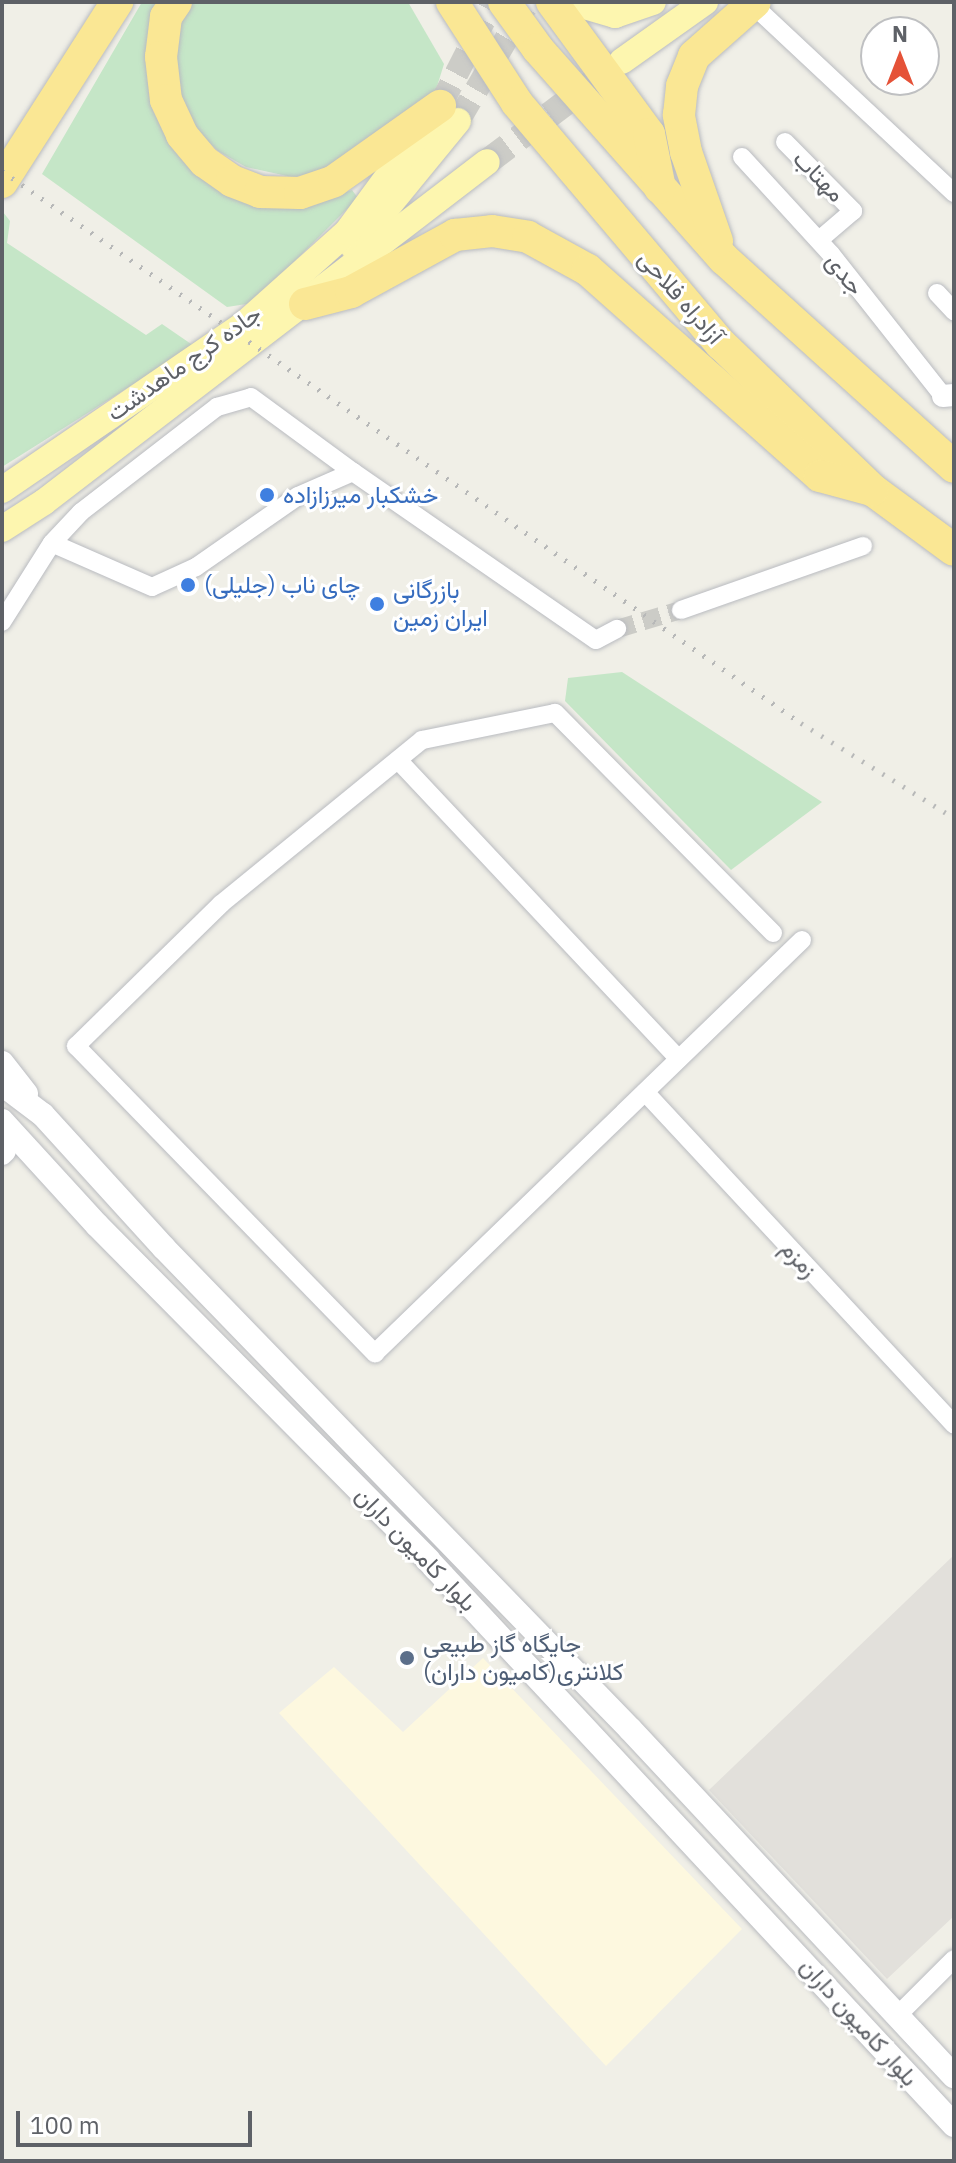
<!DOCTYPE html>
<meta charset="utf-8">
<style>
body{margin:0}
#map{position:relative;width:956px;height:2163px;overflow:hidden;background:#f0efe7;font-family:"IBM Plex Sans",Vazirmatn,sans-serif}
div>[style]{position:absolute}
.commercial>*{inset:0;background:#fdf8df}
.industrial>*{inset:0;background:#e2e0db}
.green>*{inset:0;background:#c5e6c7}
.minor-tunnel>*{height:18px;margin-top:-9px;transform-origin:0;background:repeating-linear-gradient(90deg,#ccccc7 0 18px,transparent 0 27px)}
.secondary-tunnel>*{height:24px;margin-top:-12px;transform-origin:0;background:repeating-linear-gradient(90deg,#ccccc7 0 24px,transparent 0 36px)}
.primary-tunnel>*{height:26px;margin-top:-13px;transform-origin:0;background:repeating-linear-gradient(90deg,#ccccc7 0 26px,transparent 0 39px)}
.roads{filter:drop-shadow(0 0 2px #b9bbc0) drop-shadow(0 0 2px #b9bbc0)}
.minor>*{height:18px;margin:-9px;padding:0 9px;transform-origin:9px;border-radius:9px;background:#fff}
.tertiary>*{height:22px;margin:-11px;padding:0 11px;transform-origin:11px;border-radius:11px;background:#fff}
.secondary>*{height:24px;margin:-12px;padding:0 12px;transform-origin:12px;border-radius:12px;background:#fff}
.primary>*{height:26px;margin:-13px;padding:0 13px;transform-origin:13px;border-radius:13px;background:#fdf6af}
.motorway>*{height:32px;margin:-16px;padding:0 16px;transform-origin:16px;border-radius:16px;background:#fae794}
.rail>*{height:5px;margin-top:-2.5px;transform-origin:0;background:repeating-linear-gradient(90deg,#b7b8b8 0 2px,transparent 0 12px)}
.dots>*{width:22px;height:22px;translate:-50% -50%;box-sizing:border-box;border:4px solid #fff;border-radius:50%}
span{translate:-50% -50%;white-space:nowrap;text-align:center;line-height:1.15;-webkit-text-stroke:6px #fff;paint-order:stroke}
.street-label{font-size:24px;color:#5e6167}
.shop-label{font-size:24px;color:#366cbe}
.left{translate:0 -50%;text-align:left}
.service-label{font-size:24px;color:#4e5e75}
.frame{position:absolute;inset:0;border:4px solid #5e6167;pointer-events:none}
.north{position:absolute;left:860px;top:16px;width:80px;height:80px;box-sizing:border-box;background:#fff;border:2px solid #bfc0c2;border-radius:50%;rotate:0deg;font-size:22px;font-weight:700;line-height:32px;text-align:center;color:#5e6167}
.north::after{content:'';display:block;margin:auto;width:28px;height:36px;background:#e55238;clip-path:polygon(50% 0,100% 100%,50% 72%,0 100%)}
.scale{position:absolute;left:16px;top:2111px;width:236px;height:36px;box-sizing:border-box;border:4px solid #5e6167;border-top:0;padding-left:10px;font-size:24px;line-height:28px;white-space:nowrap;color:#5e6167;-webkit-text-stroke:6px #fff;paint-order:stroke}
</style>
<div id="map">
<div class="commercial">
<div style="clip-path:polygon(483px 1658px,742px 1929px,606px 2066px,279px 1713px,334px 1667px,403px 1732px)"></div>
</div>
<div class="industrial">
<div style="clip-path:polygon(954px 1555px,954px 1916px,887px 1979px,709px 1790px)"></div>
</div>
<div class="green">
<div style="clip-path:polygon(142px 2px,166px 2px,149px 82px,153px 111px,172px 141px,320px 201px,352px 190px,358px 198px,253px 303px,227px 307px,42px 174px)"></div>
<div style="clip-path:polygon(190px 2px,408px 2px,444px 64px,434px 96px,378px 144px,301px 179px,246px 167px,218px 151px,186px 121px,169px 60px,175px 28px)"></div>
<div style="clip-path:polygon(3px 212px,10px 221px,7px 243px,146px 335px,162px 324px,194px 346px,2px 467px)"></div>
<div style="clip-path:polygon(622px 672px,822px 802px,731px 870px,565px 701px,568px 678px)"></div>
</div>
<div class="minor-tunnel">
<div style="left:617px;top:629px;width:67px;rotate:-16.5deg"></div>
</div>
<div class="secondary-tunnel">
<div style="left:440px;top:106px;width:117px;rotate:-63deg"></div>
<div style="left:458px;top:121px;width:138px;rotate:-59.5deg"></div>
</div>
<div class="primary-tunnel">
<div style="left:487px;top:162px;width:133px;rotate:-37deg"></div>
</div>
<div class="roads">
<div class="minor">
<div style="left:752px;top:4px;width:277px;rotate:43.1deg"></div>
<div style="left:785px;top:142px;width:97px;rotate:45.4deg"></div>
<div style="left:853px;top:211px;width:45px;rotate:139.5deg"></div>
<div style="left:742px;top:157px;width:132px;rotate:47.5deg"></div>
<div style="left:831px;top:254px;width:181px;rotate:51.7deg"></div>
<div style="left:937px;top:293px;width:25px;rotate:47deg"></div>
<div style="left:353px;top:472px;width:295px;rotate:34.7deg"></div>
<div style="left:596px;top:640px;width:24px;rotate:-28deg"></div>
<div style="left:681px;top:610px;width:193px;rotate:-19.4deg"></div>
<div style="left:2px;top:622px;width:93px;rotate:-57.7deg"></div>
<div style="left:52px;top:543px;width:42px;rotate:-46.9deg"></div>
<div style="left:81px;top:512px;width:172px;rotate:-37.7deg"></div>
<div style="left:217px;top:407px;width:35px;rotate:-16deg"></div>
<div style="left:251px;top:397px;width:127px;rotate:36.3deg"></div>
<div style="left:353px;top:472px;width:60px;rotate:156.4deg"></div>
<div style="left:298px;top:496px;width:124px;rotate:145.2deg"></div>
<div style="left:196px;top:567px;width:48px;rotate:155.6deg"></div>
<div style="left:152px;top:587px;width:109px;rotate:-156.3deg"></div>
<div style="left:398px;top:760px;width:410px;rotate:46.8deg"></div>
<div style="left:773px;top:933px;width:310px;rotate:-134.7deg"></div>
<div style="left:555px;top:713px;width:136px;rotate:168.5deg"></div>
<div style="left:422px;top:740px;width:259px;rotate:140.8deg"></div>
<div style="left:221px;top:904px;width:203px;rotate:135.6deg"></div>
<div style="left:76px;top:1046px;width:429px;rotate:45.8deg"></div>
<div style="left:375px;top:1353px;width:594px;rotate:-44.05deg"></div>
<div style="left:645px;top:1092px;width:454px;rotate:47.1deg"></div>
<div style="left:898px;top:2015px;width:79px;rotate:-45deg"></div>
</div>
<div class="tertiary">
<div style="left:943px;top:396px;width:11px;rotate:-5deg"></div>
<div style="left:2px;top:1154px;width:4px;rotate:-45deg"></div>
</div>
<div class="secondary">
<div style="left:2px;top:1063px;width:39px;rotate:52deg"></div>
<div style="left:2px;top:1084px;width:51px;rotate:37.1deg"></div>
<div style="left:43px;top:1115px;width:180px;rotate:47.7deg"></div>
<div style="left:164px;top:1248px;width:670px;rotate:45.91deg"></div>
<div style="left:630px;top:1729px;width:475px;rotate:47deg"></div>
<div style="left:2px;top:1121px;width:141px;rotate:47.6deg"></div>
<div style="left:97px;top:1225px;width:471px;rotate:45.3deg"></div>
<div style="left:428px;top:1560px;width:772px;rotate:47.05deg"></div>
</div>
<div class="primary">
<div style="left:571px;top:2px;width:46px;rotate:16.5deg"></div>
<div style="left:615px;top:15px;width:40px;rotate:-18.9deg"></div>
<div style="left:622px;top:61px;width:102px;rotate:-35.4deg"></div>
<div style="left:354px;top:248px;width:164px;rotate:-50.7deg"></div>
<div style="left:2px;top:490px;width:292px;rotate:-34.4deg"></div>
<div style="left:243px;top:325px;width:140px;rotate:-41.8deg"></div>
<div style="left:347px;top:232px;width:140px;rotate:-53.7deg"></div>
<div style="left:2px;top:529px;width:50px;rotate:-32.7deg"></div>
<div style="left:44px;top:502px;width:558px;rotate:-37.51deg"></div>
</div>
<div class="motorway">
<div style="left:176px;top:2px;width:18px;rotate:124deg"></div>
<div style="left:166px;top:17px;width:40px;rotate:97.1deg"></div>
<div style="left:161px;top:57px;width:43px;rotate:83.4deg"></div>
<div style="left:166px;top:100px;width:38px;rotate:65deg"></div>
<div style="left:182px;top:135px;width:35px;rotate:50deg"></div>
<div style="left:205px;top:162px;width:33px;rotate:35deg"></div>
<div style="left:232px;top:181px;width:30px;rotate:21deg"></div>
<div style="left:260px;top:192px;width:40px;rotate:1.4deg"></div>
<div style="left:300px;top:193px;width:36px;rotate:-19deg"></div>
<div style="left:334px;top:181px;width:130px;rotate:-35.3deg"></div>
<div style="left:452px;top:2px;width:120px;rotate:57.2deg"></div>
<div style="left:517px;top:103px;width:316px;rotate:49.8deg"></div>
<div style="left:721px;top:344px;width:212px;rotate:43.9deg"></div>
<div style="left:874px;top:491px;width:99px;rotate:36.4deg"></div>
<div style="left:504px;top:2px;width:58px;rotate:54.1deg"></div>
<div style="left:538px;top:49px;width:281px;rotate:48.5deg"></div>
<div style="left:724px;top:259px;width:310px;rotate:42.1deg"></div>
<div style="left:552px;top:2px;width:164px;rotate:53.7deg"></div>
<div style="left:649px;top:134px;width:55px;rotate:78.5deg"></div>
<div style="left:2px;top:182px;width:214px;rotate:-57.4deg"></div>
<div style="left:717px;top:241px;width:94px;rotate:-109.2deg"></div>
<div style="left:686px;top:152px;width:38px;rotate:-101deg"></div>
<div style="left:679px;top:115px;width:29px;rotate:-84deg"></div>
<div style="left:682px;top:86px;width:32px;rotate:-68deg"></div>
<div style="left:694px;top:56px;width:81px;rotate:-41.5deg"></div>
<div style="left:305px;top:304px;width:48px;rotate:-14.6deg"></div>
<div style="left:351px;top:292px;width:119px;rotate:-28.7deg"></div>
<div style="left:455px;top:235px;width:37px;rotate:-6deg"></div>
<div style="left:492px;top:231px;width:36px;rotate:9deg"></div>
<div style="left:528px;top:237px;width:68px;rotate:28.8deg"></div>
<div style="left:588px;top:270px;width:310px;rotate:41.6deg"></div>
<div style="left:820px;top:476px;width:54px;rotate:15.1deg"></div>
</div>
</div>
<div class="rail">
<div style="left:2px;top:171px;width:971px;rotate:34.64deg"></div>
<div style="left:801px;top:723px;width:180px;rotate:31.8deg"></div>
</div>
<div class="dots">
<div style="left:267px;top:495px;background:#3f7fe0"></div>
<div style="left:188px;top:585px;background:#3f7fe0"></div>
<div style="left:377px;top:604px;background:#3f7fe0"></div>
<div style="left:407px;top:1658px;background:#5c6f8a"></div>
</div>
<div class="street-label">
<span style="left:819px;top:176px;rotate:45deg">مهتاب</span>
<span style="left:845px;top:274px;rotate:53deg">جدی</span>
<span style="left:681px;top:297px;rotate:49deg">آزادراه فلاحی</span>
<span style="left:184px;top:363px;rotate:-35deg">جاده کرج ماهدشت</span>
<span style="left:799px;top:1259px;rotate:47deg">زمزم</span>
<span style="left:416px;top:1549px;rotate:46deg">بلوار کامیون داران</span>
<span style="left:859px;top:2022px;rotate:48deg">بلوار کامیون داران</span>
</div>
<div class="shop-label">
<span class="left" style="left:283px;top:495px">خشکبار میرزازاده</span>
<span class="left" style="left:204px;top:585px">چای ناب (جلیلی)</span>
<span class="left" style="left:393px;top:604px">بازرگانی<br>ایران زمین</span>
</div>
<div class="service-label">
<span class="left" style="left:423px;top:1658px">جایگاه گاز طبیعی<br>کلانتری(کامیون داران)</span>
</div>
<div class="frame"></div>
<div class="north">N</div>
<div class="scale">100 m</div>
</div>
